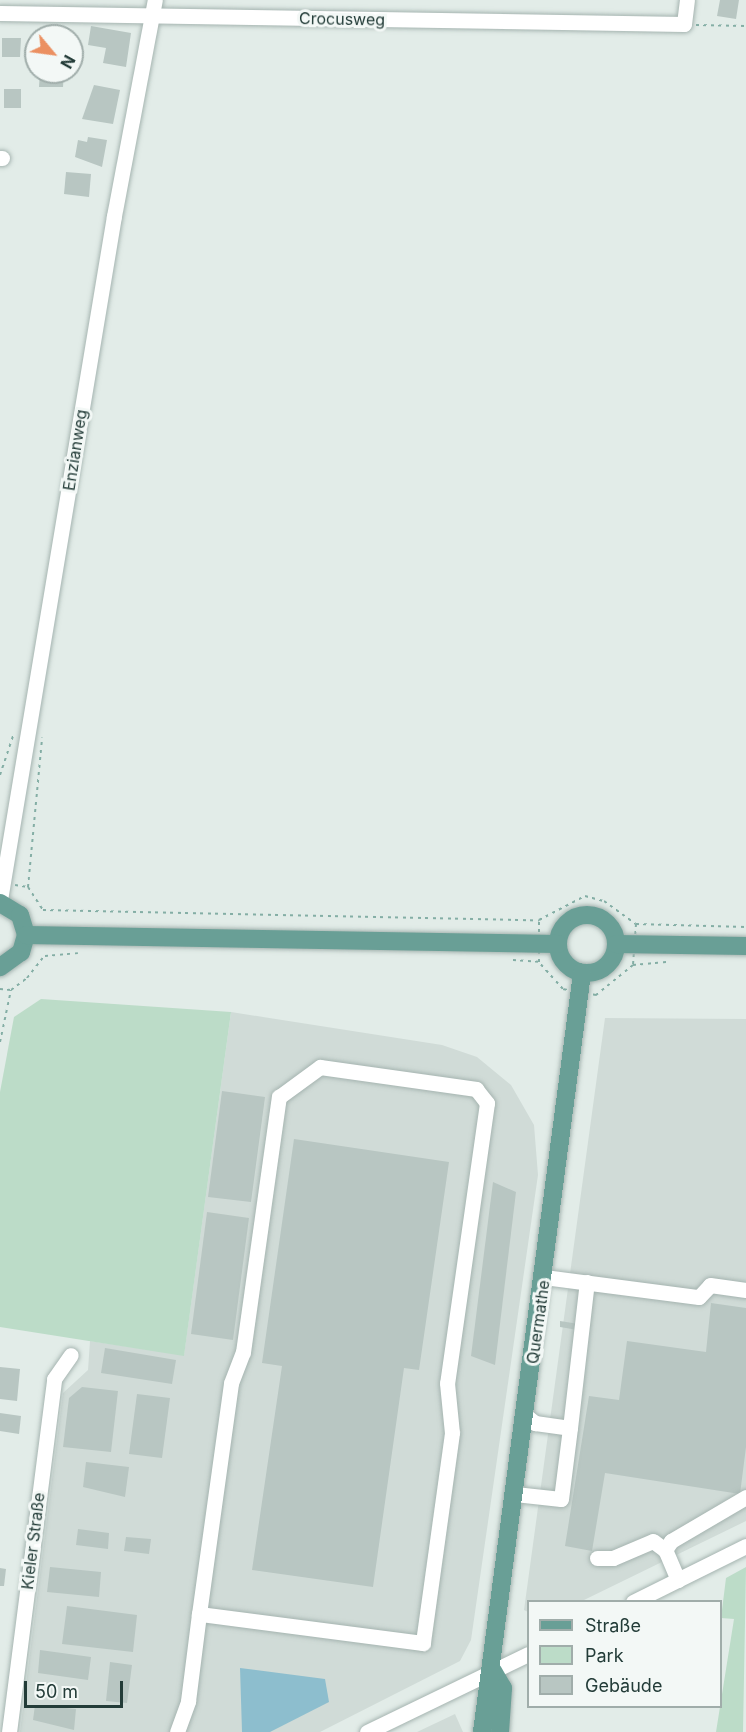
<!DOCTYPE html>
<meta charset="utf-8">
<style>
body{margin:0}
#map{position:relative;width:746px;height:1732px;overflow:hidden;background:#e2ece8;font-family:Inter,sans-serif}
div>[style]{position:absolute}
.built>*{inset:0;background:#d0dbd7}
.green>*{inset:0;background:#bcdcc8}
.water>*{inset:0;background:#8dbece}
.building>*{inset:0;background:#b8c6c2}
.path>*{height:2px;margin-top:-1px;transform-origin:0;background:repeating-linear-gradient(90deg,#84aea5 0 3px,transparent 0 7.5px)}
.roads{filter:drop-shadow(0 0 2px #a5b4b0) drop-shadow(0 0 2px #a5b4b0)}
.minor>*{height:15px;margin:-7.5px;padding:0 7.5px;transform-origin:7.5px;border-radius:7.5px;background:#fff}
.major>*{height:18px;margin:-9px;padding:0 9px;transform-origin:9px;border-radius:9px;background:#699f96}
.major>.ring{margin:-9px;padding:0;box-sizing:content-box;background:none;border:18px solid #699f96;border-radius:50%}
span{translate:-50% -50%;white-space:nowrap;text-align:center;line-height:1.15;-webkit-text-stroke:6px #f3f8f6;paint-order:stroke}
.street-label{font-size:16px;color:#233c38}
.legend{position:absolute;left:527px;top:1600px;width:195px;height:108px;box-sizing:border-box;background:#f3f8f6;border:2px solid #a0adaa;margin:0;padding:8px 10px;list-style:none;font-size:18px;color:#233c38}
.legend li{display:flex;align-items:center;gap:12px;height:30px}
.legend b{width:30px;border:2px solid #a0adaa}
.north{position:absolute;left:24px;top:24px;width:60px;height:60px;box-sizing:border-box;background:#f3f8f6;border:2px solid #a0adaa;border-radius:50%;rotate:119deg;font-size:16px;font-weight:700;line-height:24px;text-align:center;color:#233c38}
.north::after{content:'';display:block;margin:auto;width:21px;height:27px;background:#eb9061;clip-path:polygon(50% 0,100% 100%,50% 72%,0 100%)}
.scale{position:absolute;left:24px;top:1681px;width:99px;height:27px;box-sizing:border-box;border:3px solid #233c38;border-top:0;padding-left:8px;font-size:18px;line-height:21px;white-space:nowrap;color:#233c38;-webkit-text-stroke:4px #f3f8f6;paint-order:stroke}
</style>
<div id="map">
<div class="built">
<div style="clip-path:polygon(231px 1012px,442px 1045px,477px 1057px,511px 1085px,534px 1125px,538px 1175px,471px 1640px,460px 1661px,320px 1732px,20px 1732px,63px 1393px,88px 1370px,90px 1341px,184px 1355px)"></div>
<div style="clip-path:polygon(605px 1018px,746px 1019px,746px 1521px,582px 1601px,528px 1602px,528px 1612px,524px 1610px)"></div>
<div style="clip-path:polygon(455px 1714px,463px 1732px,417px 1732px)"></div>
</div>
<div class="green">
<div style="clip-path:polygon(41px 999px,231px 1012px,184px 1356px,0 1327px,0 1092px,14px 1017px)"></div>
<div style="clip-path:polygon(746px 1567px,743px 1732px,716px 1732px,734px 1619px,721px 1618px,726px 1578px)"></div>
</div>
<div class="water">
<div style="clip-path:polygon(240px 1668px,325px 1679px,329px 1702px,270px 1732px,242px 1732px)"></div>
</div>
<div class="building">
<div style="clip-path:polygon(720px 0,739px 0,736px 19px,717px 16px)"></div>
<div style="clip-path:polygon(91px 26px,131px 33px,126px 67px,103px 63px,106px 48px,88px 45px)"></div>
<div style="clip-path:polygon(2px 38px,21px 38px,20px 57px,2px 57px)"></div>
<div style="clip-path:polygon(40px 72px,64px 72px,63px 87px,39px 87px)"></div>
<div style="clip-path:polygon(94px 85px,120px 90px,113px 124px,82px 119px)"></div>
<div style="clip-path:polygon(4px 89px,21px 89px,21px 108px,4px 108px)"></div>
<div style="clip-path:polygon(88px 137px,107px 140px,102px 167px,75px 157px,78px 140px,87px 142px)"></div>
<div style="clip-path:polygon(66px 172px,91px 174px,89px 197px,64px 194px)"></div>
<div style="clip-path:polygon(222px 1091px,265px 1097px,251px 1202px,208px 1197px)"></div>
<div style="clip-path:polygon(294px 1139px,449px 1162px,419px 1370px,404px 1368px,373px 1587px,252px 1570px,282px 1366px,262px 1363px)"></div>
<div style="clip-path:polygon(493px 1182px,516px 1192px,495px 1365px,471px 1356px)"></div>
<div style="clip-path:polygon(207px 1212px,249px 1218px,233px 1340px,191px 1334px)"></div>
<div style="clip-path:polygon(711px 1303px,746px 1308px,746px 1447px,740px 1494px,605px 1473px,592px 1551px,565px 1546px,589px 1396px,619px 1400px,627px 1341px,706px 1352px)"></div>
<div style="clip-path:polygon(560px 1321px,579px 1324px,578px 1330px,560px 1327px)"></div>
<div style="clip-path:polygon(105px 1348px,176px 1360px,172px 1384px,101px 1373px)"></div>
<div style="clip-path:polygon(0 1367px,20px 1369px,17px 1401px,0 1399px)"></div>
<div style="clip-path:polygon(82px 1387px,118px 1391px,111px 1452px,63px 1447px,69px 1398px)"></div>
<div style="clip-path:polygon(137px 1394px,170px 1398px,162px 1458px,129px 1454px)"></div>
<div style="clip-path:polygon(0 1413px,21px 1416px,19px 1434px,0 1431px)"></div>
<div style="clip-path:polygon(86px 1462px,129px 1467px,125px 1497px,83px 1487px)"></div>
<div style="clip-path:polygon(78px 1529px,109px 1533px,108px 1549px,76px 1545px)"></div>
<div style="clip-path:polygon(126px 1537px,151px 1539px,149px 1554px,124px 1551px)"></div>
<div style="clip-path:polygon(50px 1567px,101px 1572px,99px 1597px,47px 1592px)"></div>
<div style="clip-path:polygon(0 1568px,6px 1569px,4px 1586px,0 1586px)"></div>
<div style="clip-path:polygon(67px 1606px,137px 1615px,133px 1652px,62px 1644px)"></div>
<div style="clip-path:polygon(40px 1650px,91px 1657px,88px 1680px,38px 1673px)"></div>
<div style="clip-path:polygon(110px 1662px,132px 1665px,127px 1703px,106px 1701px)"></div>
<div style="clip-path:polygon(35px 1705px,76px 1709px,74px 1730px,33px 1720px)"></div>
</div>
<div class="path">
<div style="left:696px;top:25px;width:50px;rotate:1.1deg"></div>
<div style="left:0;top:775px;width:41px;rotate:-71.6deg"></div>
<div style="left:15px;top:885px;width:13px;rotate:9deg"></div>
<div style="left:28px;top:887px;width:27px;rotate:57deg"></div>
<div style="left:43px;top:910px;width:496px;rotate:1.2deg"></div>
<div style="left:28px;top:887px;width:150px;rotate:-84.6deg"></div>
<div style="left:585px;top:896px;width:20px;rotate:15deg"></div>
<div style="left:604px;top:901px;width:39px;rotate:36deg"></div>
<div style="left:636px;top:924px;width:41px;rotate:94.2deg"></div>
<div style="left:633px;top:965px;width:48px;rotate:141deg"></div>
<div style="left:596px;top:995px;width:34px;rotate:-170deg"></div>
<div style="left:563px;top:989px;width:36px;rotate:-132deg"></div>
<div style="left:539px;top:962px;width:42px;rotate:-90deg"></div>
<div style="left:539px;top:920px;width:52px;rotate:-27.6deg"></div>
<div style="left:636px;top:924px;width:110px;rotate:1.6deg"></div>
<div style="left:45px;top:956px;width:33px;rotate:-5deg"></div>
<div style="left:513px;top:960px;width:26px;rotate:4deg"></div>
<div style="left:633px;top:965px;width:36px;rotate:-5deg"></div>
<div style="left:0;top:989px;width:11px;rotate:5deg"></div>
<div style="left:11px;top:990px;width:20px;rotate:-37deg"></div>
<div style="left:27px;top:978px;width:29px;rotate:-52deg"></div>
<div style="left:0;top:1042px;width:53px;rotate:-78.1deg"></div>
</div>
<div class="roads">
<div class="minor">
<div style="left:0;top:13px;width:684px;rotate:0.92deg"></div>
<div style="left:684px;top:24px;width:24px;rotate:-83deg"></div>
<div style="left:0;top:158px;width:2px"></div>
<div style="left:0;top:900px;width:693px;rotate:-80.54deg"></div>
<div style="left:114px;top:216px;width:220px;rotate:-79.3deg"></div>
<div style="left:544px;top:1277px;width:156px;rotate:7.4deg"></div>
<div style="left:699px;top:1297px;width:16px;rotate:-47deg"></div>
<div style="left:710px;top:1285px;width:36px;rotate:8deg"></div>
<div style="left:525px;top:1415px;width:13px;rotate:39deg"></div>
<div style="left:535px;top:1423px;width:35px;rotate:8deg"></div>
<div style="left:570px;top:1428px;width:147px;rotate:-83.4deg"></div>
<div style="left:515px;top:1494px;width:46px;rotate:6.2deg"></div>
<div style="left:561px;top:1499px;width:72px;rotate:-82.8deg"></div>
<div style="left:597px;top:1558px;width:16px"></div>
<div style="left:613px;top:1558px;width:43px;rotate:-23deg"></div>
<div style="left:653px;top:1541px;width:15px;rotate:37deg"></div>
<div style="left:678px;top:1580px;width:33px;rotate:-113deg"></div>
<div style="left:665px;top:1550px;width:11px;rotate:-56deg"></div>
<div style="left:671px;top:1541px;width:87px;rotate:-30.4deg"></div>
<div style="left:633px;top:1602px;width:126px;rotate:-26.4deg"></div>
<div style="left:9px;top:1732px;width:356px;rotate:-82.7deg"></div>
<div style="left:54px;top:1379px;width:29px;rotate:-55deg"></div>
<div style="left:177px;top:1732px;width:33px;rotate:-70deg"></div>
<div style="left:188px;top:1701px;width:88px;rotate:-82.8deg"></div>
<div style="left:199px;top:1614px;width:233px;rotate:-82.1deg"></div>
<div style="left:231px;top:1383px;width:33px;rotate:-69deg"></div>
<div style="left:243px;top:1352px;width:258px;rotate:-82deg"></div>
<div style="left:279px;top:1097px;width:51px;rotate:-36.2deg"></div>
<div style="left:320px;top:1067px;width:158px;rotate:8deg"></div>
<div style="left:476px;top:1089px;width:18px;rotate:52deg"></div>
<div style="left:487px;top:1103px;width:283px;rotate:98.1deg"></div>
<div style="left:447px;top:1383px;width:50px;rotate:84.3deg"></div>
<div style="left:452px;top:1433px;width:212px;rotate:97.9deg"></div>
<div style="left:423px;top:1643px;width:226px;rotate:-172.6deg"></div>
<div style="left:367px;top:1732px;width:179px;rotate:-25.8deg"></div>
</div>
<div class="major">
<div style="left:0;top:903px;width:23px;rotate:31deg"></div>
<div style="left:20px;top:915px;width:21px;rotate:73deg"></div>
<div style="left:26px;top:935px;width:18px;rotate:106deg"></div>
<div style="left:21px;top:952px;width:26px;rotate:144deg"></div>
<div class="ring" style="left:558px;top:915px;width:40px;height:40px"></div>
<div style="left:26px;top:935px;width:532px;rotate:0.97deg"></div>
<div style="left:616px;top:944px;width:130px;rotate:0.9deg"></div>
<div style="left:493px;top:1671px;width:20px;rotate:60deg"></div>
<div style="left:503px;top:1688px;width:44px;rotate:93.9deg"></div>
<div style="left:482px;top:1732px;width:766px;rotate:-82.49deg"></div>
</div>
</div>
<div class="street-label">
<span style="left:342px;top:19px;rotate:1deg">Crocusweg</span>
<span style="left:75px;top:450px;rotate:-81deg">Enzianweg</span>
<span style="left:538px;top:1322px;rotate:-82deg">Quermathe</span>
<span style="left:33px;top:1541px;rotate:-83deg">Kieler Straße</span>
</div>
<ul class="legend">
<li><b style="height:8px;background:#699f96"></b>Straße</li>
<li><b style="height:16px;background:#bcdcc8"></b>Park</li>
<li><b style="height:16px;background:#b8c6c2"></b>Gebäude</li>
</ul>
<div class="north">N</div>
<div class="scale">50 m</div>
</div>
